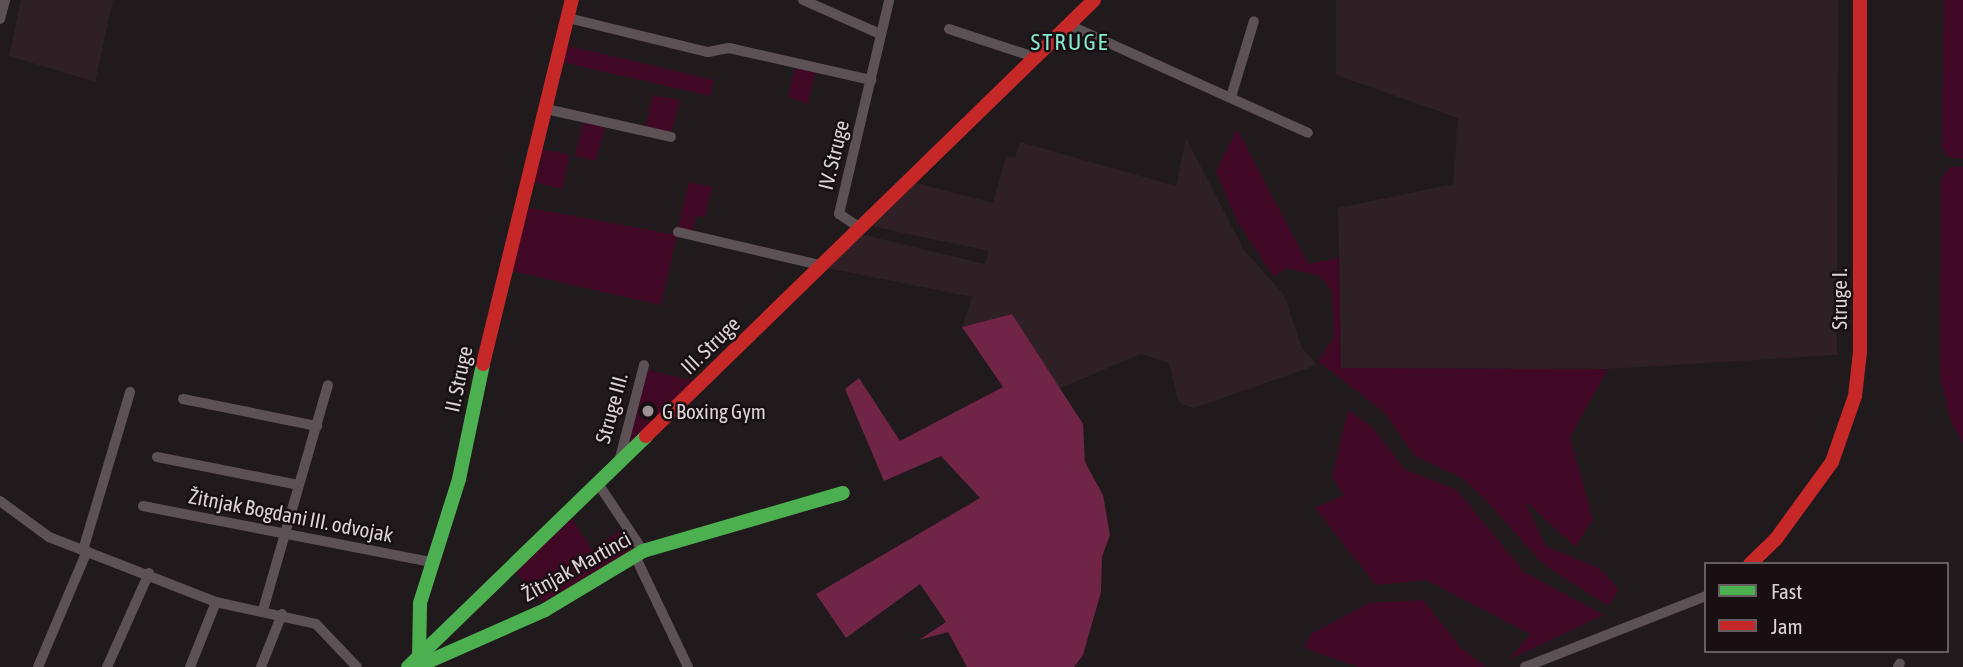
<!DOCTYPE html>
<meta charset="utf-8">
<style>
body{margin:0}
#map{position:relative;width:1963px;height:667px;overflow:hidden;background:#201a1c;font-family:"Asap Condensed",sans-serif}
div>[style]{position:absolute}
.built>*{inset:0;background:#2e2025}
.green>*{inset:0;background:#410825}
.forest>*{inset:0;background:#702446}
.street>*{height:10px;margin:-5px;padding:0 5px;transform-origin:5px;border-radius:5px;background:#5c5155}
.fast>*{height:14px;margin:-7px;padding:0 7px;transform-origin:7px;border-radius:7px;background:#4caf50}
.jam>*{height:14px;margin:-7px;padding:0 7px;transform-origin:7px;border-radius:7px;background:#c62828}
.dots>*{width:19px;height:19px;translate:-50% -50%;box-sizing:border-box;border:4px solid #180f12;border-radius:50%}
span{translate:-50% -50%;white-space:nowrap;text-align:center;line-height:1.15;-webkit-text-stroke:5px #180f12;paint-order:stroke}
.street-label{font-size:21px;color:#dbd3d6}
.poi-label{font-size:21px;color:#dbd3d6}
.left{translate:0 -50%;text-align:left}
.neighbourhood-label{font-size:23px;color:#85e7cf;letter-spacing:2px}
.legend{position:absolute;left:1704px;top:562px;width:245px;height:91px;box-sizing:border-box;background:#180f12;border:2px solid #665d60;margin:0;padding:9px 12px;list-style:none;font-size:21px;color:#dbd3d6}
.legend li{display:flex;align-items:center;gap:14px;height:35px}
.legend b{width:35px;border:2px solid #665d60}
</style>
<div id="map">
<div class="built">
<div style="clip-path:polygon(21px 0,113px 0,95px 82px,9px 56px)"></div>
<div style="clip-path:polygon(1336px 0,1838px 0,1837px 355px,1608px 369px,1341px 368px,1338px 208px,1453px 184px,1458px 118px,1336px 75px)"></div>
<div style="clip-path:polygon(1186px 138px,1244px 250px,1284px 295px,1302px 348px,1317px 365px,1194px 408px,1181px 404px,1177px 397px,1169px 363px,1141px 354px,1058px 389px,1012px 314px,962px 327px,972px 297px,827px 268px,860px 234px,985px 264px,989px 251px,870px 226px,913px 182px,993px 203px,1006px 156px,1015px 158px,1020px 142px,1176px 186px)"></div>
</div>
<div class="green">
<div style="clip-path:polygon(1944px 0,1963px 0,1963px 159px,1946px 156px,1942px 148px)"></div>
<div style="clip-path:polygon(565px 45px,714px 80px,710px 96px,562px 62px)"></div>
<div style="clip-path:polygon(796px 65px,816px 69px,808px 104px,788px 97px)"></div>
<div style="clip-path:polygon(653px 95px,680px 100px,671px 134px,645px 128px)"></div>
<div style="clip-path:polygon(583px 122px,605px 127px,596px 161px,575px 156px)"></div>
<div style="clip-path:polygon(1237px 129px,1308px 264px,1339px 258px,1341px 368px,1608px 369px,1570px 437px,1593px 520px,1575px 547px,1525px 501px,1545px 546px,1599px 568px,1619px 590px,1608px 606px,1543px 564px,1484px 498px,1462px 478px,1415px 456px,1385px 413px,1318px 361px,1334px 337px,1332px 291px,1320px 276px,1286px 268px,1274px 277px,1237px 221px,1216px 171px)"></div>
<div style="clip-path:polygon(538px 148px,570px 155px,562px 189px,530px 181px,536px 162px,542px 163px)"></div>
<div style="clip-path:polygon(1950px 167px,1963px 167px,1963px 444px,1950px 419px,1940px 376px,1941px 179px)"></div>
<div style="clip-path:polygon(689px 182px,712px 187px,705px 217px,696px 216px,692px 232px,678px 228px)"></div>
<div style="clip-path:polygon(525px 207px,677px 235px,661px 305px,507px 270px)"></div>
<div style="clip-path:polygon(644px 369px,694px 381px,629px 445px,625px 441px)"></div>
<div style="clip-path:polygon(1348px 410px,1373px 428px,1404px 469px,1457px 490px,1524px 572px,1604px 615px,1510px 659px,1530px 634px,1426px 580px,1376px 585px,1315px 508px,1344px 495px,1332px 477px)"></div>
<div style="clip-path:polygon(571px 517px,592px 550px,621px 530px,635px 552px,546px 606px,514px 570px)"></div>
<div style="clip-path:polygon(1423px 600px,1462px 649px,1487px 667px,1359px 667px,1304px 648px,1311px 634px,1369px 603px)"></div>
</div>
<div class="forest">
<div style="clip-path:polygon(1012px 314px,1083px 424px,1085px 462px,1103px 495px,1110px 535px,1102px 557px,1101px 592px,1083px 655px,1074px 667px,967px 667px,948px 632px,919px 640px,946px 622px,920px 584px,846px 638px,816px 594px,980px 498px,941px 456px,884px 481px,845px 389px,859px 378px,900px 441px,1003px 387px,962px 327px)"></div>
</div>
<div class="street">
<div style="left:803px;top:0;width:84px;rotate:23.8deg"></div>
<div style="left:568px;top:18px;width:144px;rotate:13.7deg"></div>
<div style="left:708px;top:52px;width:21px;rotate:-11deg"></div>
<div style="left:729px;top:48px;width:146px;rotate:12.7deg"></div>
<div style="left:0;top:19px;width:20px;rotate:-75deg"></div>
<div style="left:1069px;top:25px;width:262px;rotate:24.3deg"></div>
<div style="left:949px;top:29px;width:93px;rotate:18.2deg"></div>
<div style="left:1231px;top:97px;width:79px;rotate:-73.2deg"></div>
<div style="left:546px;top:109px;width:128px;rotate:12.6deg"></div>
<div style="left:860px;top:228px;width:25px;rotate:-146deg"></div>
<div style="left:839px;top:214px;width:220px;rotate:-76.8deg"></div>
<div style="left:678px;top:232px;width:146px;rotate:13.1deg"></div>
<div style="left:183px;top:399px;width:137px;rotate:11.4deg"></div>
<div style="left:157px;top:457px;width:144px;rotate:11.2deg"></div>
<div style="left:620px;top:458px;width:96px;rotate:-75.5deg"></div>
<div style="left:597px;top:482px;width:83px;rotate:56.3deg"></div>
<div style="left:0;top:501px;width:61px;rotate:36.3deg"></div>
<div style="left:49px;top:537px;width:179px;rotate:21.3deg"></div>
<div style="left:216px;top:602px;width:102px;rotate:12.4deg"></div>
<div style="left:316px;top:624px;width:59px;rotate:46.4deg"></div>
<div style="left:143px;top:506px;width:294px;rotate:11deg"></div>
<div style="left:83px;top:550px;width:165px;rotate:-73.4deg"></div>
<div style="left:635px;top:556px;width:123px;rotate:64.5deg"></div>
<div style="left:263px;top:610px;width:234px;rotate:-73.9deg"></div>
<div style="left:38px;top:667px;width:126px;rotate:-67.1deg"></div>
<div style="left:107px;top:667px;width:103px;rotate:-65.9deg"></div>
<div style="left:190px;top:667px;width:70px;rotate:-68.2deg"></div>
<div style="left:261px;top:667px;width:57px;rotate:-68.4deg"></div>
<div style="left:1525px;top:667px;width:194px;rotate:-21.4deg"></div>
<div style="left:1898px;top:667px;width:4px;rotate:-63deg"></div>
</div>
<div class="fast">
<div style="left:419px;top:657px;width:54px;rotate:-88.9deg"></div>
<div style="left:420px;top:603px;width:130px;rotate:-72.5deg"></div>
<div style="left:459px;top:479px;width:117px;rotate:-78.2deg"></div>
<div style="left:408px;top:667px;width:332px;rotate:-44.1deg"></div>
<div style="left:416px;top:667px;width:141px;rotate:-23.8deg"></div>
<div style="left:545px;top:610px;width:114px;rotate:-31deg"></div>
<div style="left:643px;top:551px;width:208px;rotate:-16.2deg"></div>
</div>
<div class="jam">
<div style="left:483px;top:364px;width:375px;rotate:-76.3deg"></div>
<div style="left:646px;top:436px;width:625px;rotate:-44.22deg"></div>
<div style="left:1750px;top:564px;width:36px;rotate:-44deg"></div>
<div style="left:1776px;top:539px;width:95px;rotate:-54deg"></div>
<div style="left:1832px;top:462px;width:70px;rotate:-70.8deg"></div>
<div style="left:1855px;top:396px;width:44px;rotate:-83.5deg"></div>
<div style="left:1860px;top:352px;width:352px;rotate:-90deg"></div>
</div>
<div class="dots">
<div style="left:648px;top:411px;background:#9a9295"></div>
</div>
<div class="street-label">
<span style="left:833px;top:155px;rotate:-76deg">IV. Struge</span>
<span style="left:1839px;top:299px;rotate:-90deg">Struge I.</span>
<span style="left:710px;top:345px;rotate:-44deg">III. Struge</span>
<span style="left:458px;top:379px;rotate:-78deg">II. Struge</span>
<span style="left:611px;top:408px;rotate:-75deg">Struge III.</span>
<span style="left:291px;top:515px;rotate:11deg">Žitnjak Bogdani III. odvojak</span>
<span style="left:576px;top:566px;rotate:-29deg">Žitnjak Martinci</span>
</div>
<div class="poi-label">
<span class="left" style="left:662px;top:411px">G Boxing Gym</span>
</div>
<div class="neighbourhood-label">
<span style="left:1070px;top:42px">STRUGE</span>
</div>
<ul class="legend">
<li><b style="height:9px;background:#4caf50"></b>Fast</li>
<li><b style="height:9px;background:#c62828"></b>Jam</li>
</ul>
</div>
